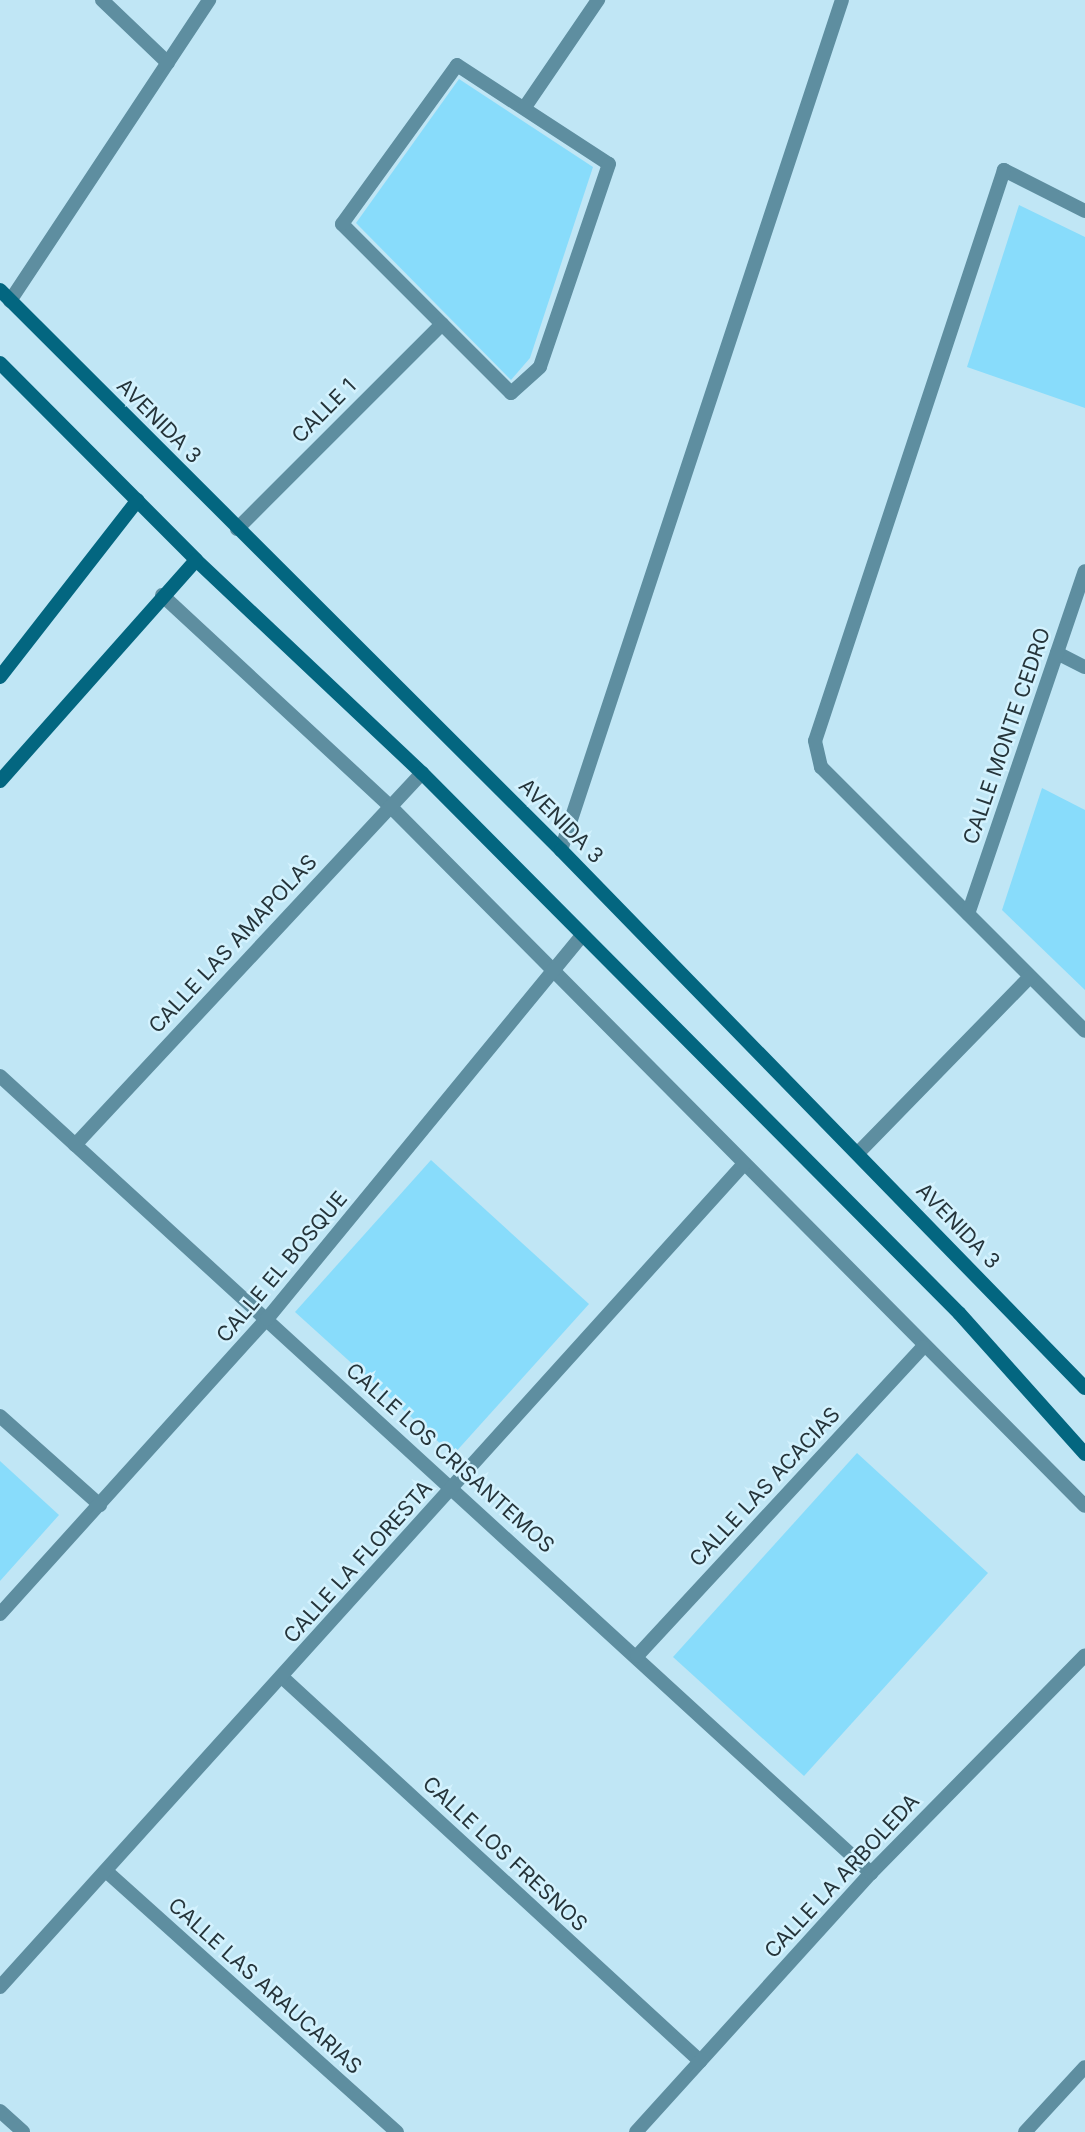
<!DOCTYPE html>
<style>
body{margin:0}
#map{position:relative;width:1085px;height:2132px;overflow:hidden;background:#c0e6f5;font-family:Inter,sans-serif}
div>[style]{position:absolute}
.green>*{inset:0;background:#88dcfb}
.street>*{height:14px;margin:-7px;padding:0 7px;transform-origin:7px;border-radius:7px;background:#5e8ea0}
.secondary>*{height:14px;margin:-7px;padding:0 7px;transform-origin:7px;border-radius:7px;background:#036680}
span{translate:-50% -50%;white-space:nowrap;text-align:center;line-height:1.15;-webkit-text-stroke:5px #d3f2fe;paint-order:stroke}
.street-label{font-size:21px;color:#25343a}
</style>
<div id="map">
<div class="green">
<div style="clip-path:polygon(459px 79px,593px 167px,530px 358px,511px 380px,356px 223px)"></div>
<div style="clip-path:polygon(1019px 205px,1085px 237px,1085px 408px,967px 367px)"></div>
<div style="clip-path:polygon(1042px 788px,1085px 810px,1085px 990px,1002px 910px)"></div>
<div style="clip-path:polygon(431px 1160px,589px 1304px,453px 1455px,295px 1312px)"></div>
<div style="clip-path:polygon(857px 1453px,988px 1573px,804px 1776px,673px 1657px)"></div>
<div style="clip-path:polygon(0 1461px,59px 1515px,0 1581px)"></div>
</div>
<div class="street">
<div style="left:102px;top:0;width:91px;rotate:43.7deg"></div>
<div style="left:457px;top:65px;width:181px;rotate:33.1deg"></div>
<div style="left:609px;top:164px;width:214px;rotate:108.8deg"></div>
<div style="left:540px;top:367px;width:39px;rotate:138deg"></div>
<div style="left:511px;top:393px;width:239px;rotate:-135deg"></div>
<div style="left:342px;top:224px;width:196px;rotate:-54.1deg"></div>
<div style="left:525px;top:107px;width:130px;rotate:-55.7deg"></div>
<div style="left:1085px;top:211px;width:91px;rotate:-153.2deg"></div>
<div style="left:1004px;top:170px;width:601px;rotate:108.31deg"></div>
<div style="left:815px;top:741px;width:27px;rotate:77deg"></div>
<div style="left:821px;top:767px;width:373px;rotate:45deg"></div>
<div style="left:10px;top:301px;width:361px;rotate:-56.5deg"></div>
<div style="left:237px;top:529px;width:290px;rotate:-45deg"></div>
<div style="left:162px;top:595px;width:311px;rotate:42.8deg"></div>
<div style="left:390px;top:806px;width:986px;rotate:45.21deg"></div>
<div style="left:1057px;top:653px;width:31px;rotate:27deg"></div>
<div style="left:561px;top:850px;width:895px;rotate:-71.71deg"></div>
<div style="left:968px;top:914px;width:362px;rotate:-71.2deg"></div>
<div style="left:0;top:1076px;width:1181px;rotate:42.46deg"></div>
<div style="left:75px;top:1145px;width:509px;rotate:-46.99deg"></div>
<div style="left:859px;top:1152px;width:245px;rotate:-45.7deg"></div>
<div style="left:0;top:1416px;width:134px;rotate:41.7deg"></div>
<div style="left:0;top:1614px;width:398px;rotate:-47.9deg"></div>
<div style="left:267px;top:1319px;width:496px;rotate:-50.6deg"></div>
<div style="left:637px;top:1656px;width:421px;rotate:-47.2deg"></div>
<div style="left:282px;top:1677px;width:568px;rotate:42.57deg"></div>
<div style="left:106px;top:1871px;width:391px;rotate:41.9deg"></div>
<div style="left:0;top:1987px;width:1109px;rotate:-47.89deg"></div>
<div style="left:0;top:2111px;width:31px;rotate:42deg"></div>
<div style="left:636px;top:2132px;width:350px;rotate:-47.8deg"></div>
<div style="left:871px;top:1873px;width:305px;rotate:-45.5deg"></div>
<div style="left:1025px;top:2132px;width:88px;rotate:-47.3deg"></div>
</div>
<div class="secondary">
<div style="left:0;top:290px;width:793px;rotate:44.95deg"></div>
<div style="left:561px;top:850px;width:751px;rotate:45.76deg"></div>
<div style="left:0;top:363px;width:278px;rotate:45.1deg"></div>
<div style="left:196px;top:560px;width:311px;rotate:43.3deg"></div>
<div style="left:422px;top:773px;width:762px;rotate:45.16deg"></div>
<div style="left:959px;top:1313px;width:189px;rotate:48.2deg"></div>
<div style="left:0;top:677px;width:224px;rotate:-52.1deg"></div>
<div style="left:0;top:781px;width:295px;rotate:-48.4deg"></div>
</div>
<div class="street-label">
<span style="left:324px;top:411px;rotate:-45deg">CALLE 1</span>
<span style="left:159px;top:421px;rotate:45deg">AVENIDA 3</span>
<span style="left:1007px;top:736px;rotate:-71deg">CALLE MONTE CEDRO</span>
<span style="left:561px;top:821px;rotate:45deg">AVENIDA 3</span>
<span style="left:233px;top:944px;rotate:-47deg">CALLE LAS AMAPOLAS</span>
<span style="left:958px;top:1226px;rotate:46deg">AVENIDA 3</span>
<span style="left:282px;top:1267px;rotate:-50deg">CALLE EL BOSQUE</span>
<span style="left:450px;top:1458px;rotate:42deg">CALLE LOS CRISANTEMOS</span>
<span style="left:765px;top:1487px;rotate:-47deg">CALLE LAS ACACIAS</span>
<span style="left:358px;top:1562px;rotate:-48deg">CALLE LA FLORESTA</span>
<span style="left:505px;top:1854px;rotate:43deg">CALLE LOS FRESNOS</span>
<span style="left:842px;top:1876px;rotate:-47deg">CALLE LA ARBOLEDA</span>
<span style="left:265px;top:1986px;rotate:42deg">CALLE LAS ARAUCARIAS</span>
</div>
</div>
